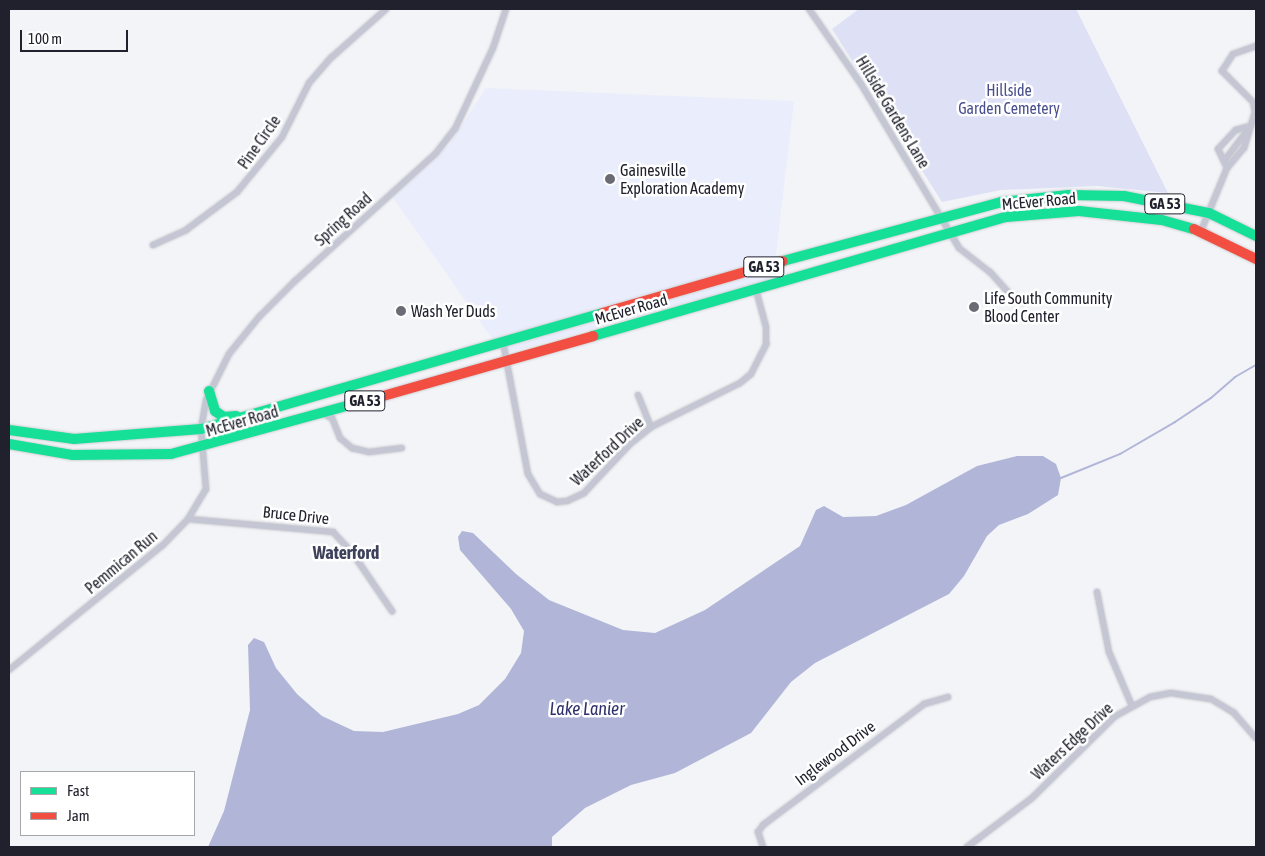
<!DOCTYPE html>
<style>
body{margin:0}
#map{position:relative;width:1265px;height:856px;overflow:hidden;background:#f3f4f8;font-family:"Asap Condensed",sans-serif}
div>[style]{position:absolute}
.built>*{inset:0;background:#eaedfb}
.green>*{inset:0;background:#dee1f6}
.water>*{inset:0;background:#b1b6d8}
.stream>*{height:2px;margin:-1px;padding:0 1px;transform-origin:1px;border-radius:1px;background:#b1b6d8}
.roads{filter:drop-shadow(0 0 1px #cecfd3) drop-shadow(0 0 1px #cecfd3)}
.street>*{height:6px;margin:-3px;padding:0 3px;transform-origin:3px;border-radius:3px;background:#c4c7d3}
.fast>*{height:10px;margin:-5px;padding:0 5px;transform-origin:5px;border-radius:5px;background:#16e098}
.jam>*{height:10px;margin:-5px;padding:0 5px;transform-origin:5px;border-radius:5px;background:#f24e42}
.dots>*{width:14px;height:14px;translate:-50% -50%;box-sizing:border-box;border:2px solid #fff;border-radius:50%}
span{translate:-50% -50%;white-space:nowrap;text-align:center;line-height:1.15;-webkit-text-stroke:5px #fff;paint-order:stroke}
.shield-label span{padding:1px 4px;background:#fff;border:1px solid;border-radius:4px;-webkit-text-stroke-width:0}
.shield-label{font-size:15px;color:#20212d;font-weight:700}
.park-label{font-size:16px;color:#4a508d}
.street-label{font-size:16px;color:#20212d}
.poi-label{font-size:16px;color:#20212d}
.left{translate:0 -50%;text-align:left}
.neighbourhood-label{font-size:18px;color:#3d415a;font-weight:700}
.water-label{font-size:18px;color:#2d306a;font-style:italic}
.frame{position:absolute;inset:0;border:10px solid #20212d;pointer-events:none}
.legend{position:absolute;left:20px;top:771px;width:175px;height:65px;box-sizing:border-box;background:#fff;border:1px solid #a6a6ab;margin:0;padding:6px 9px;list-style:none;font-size:15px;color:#20212d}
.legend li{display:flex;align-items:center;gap:10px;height:25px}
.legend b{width:25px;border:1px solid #a6a6ab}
.scale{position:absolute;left:20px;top:30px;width:108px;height:22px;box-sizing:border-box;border:2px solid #20212d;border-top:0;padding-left:6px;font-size:15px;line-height:18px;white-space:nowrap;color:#20212d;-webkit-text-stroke:4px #fff;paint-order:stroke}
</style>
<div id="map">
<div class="built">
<div style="clip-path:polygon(486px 88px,794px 101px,773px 279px,503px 354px,391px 195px,449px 145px)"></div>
</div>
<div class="green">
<div style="clip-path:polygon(859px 9px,1076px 9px,1168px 193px,1097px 186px,1001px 190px,942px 202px,832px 29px)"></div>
</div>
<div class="water">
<div style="clip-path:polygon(1017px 456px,1043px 456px,1056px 464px,1061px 478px,1058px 495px,1028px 514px,999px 525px,987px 536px,964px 576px,949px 594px,815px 663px,791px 682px,751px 733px,675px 773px,631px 785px,585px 808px,552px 837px,552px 847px,208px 847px,224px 811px,250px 710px,248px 645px,254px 638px,264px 642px,276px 668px,297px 694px,322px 716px,354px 731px,383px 732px,458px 714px,479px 705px,505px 679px,521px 653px,524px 631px,511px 609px,460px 550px,458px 537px,462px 531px,473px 533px,516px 574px,549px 600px,623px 630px,655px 633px,705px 610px,800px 546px,816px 510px,824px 506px,843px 517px,876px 516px,906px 505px,977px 466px)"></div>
</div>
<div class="stream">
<div style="left:1061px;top:478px;width:64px;rotate:-22.1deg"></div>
<div style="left:1120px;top:454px;width:64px;rotate:-30.2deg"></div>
<div style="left:1175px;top:422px;width:43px;rotate:-33.7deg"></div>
<div style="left:1211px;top:398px;width:32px;rotate:-41deg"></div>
<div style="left:1235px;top:377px;width:24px;rotate:-30deg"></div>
</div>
<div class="roads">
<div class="street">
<div style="left:809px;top:9px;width:91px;rotate:55.3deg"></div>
<div style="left:861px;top:84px;width:191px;rotate:59.1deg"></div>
<div style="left:959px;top:248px;width:39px;rotate:38deg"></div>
<div style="left:990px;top:272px;width:28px;rotate:48deg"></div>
<div style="left:1009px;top:293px;width:17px;rotate:31deg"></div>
<div style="left:1224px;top:161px;width:43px;rotate:-52.6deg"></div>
<div style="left:1227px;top:168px;width:21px;rotate:-115deg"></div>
<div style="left:1218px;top:149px;width:26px;rotate:-47deg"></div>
<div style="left:1236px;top:130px;width:15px;rotate:-16deg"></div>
<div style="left:1201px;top:231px;width:68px;rotate:-67.6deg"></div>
<div style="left:1227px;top:168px;width:26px;rotate:-50deg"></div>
<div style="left:1244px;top:148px;width:38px;rotate:-73deg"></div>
<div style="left:1255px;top:112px;width:10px;rotate:-101deg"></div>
<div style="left:1253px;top:102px;width:44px;rotate:-135deg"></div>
<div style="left:1222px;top:71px;width:20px;rotate:-57deg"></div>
<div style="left:1233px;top:54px;width:24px;rotate:-19deg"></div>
<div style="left:153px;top:245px;width:36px;rotate:-24deg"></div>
<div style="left:186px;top:230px;width:64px;rotate:-36.7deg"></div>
<div style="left:237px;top:192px;width:71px;rotate:-50.7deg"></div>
<div style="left:282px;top:137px;width:60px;rotate:-63.4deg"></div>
<div style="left:309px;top:83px;width:35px;rotate:-49deg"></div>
<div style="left:332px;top:57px;width:72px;rotate:-41.6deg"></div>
<div style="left:503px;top:342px;width:134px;rotate:79.3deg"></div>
<div style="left:528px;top:474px;width:23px;rotate:59deg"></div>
<div style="left:540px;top:494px;width:19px;rotate:25deg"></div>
<div style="left:557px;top:502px;width:10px;rotate:-6deg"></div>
<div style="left:567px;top:501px;width:19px;rotate:-25deg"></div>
<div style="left:584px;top:493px;width:66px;rotate:-46.8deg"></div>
<div style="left:629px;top:445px;width:28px;rotate:-39deg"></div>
<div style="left:651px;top:427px;width:99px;rotate:-26.3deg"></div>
<div style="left:740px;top:383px;width:14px;rotate:-39deg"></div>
<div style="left:751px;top:374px;width:34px;rotate:-63deg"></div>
<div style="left:766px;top:344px;width:17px;rotate:-90deg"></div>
<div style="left:766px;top:327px;width:38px;rotate:-105deg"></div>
<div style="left:638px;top:395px;width:35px;rotate:68deg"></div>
<div style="left:322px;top:413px;width:11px;rotate:27deg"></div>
<div style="left:332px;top:418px;width:22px;rotate:68deg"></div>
<div style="left:340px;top:438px;width:16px;rotate:40deg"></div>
<div style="left:352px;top:448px;width:17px;rotate:13deg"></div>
<div style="left:369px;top:452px;width:33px;rotate:-7deg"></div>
<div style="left:188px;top:519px;width:146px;rotate:5.1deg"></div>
<div style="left:333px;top:532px;width:26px;rotate:47deg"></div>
<div style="left:351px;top:551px;width:73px;rotate:55.7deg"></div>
<div style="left:1097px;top:592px;width:61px;rotate:78.7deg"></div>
<div style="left:1109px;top:652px;width:59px;rotate:66.9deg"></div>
<div style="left:9px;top:670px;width:198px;rotate:-39.1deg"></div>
<div style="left:163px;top:545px;width:36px;rotate:-46deg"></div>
<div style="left:188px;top:519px;width:35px;rotate:-59deg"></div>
<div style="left:206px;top:489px;width:60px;rotate:-94.8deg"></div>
<div style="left:201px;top:429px;width:29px;rotate:-80deg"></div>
<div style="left:206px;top:400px;width:51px;rotate:-63.4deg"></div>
<div style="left:229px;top:354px;width:48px;rotate:-51deg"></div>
<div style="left:259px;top:317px;width:51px;rotate:-45deg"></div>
<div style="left:295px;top:281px;width:190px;rotate:-42.2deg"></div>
<div style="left:436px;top:153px;width:31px;rotate:-52deg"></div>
<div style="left:455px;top:129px;width:89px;rotate:-64.9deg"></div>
<div style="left:493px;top:48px;width:41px;rotate:-71.6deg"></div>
<div style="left:763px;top:847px;width:16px;rotate:-108deg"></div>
<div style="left:758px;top:832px;width:9px;rotate:-54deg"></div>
<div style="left:763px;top:825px;width:201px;rotate:-36.9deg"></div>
<div style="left:924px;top:704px;width:25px;rotate:-16deg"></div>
<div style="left:967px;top:847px;width:81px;rotate:-37deg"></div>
<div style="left:1032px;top:798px;width:115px;rotate:-44.6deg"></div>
<div style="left:1114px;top:717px;width:41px;rotate:-29.1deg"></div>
<div style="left:1150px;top:697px;width:21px;rotate:-11deg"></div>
<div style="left:1171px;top:693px;width:40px;rotate:8.5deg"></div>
<div style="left:1211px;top:699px;width:27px;rotate:31deg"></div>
<div style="left:1234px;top:713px;width:33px;rotate:49deg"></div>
</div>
<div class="fast">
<div style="left:783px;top:261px;width:226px;rotate:-15.1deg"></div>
<div style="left:1001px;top:202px;width:68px;rotate:-5.9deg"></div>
<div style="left:1069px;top:195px;width:55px;rotate:1deg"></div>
<div style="left:1124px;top:196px;width:87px;rotate:11.3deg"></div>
<div style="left:1209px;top:213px;width:52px;rotate:26.1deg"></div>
<div style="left:593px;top:336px;width:430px;rotate:-16.1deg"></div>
<div style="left:1006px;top:217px;width:73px;rotate:-4.7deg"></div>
<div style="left:1079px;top:211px;width:83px;rotate:6.2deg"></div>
<div style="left:1162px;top:220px;width:33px;rotate:16deg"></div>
<div style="left:209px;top:391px;width:21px;rotate:73deg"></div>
<div style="left:215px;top:411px;width:11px;rotate:34deg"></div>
<div style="left:224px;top:417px;width:12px;rotate:-5deg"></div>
<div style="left:9px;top:430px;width:66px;rotate:7.9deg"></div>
<div style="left:74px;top:439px;width:127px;rotate:-4.5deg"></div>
<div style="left:201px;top:429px;width:418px;rotate:-16.1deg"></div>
<div style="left:9px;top:444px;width:65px;rotate:9.8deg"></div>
<div style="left:73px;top:455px;width:98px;rotate:-0.6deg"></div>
<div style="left:171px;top:454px;width:213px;rotate:-15.3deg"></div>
</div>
<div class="jam">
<div style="left:1194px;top:229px;width:69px;rotate:25.8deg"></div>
<div style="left:603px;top:313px;width:187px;rotate:-16.1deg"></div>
<div style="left:376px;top:398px;width:226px;rotate:-15.9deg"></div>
</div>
</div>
<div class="dots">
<div style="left:610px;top:179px;background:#6a6b74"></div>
<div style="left:974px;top:307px;background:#6a6b74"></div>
<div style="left:401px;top:311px;background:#6a6b74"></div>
</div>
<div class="shield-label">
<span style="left:1165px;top:204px">GA 53</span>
<span style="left:764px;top:267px">GA 53</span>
<span style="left:365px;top:401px">GA 53</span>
</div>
<div class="park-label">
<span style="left:1009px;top:99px">Hillside<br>Garden Cemetery</span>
</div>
<div class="street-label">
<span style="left:893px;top:112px;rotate:59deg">Hillside Gardens Lane</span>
<span style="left:259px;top:142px;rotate:-55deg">Pine Circle</span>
<span style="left:1039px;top:201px;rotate:-5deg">McEver Road</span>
<span style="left:343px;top:219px;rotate:-42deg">Spring Road</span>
<span style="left:631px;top:309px;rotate:-16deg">McEver Road</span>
<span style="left:242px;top:421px;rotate:-16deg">McEver Road</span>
<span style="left:607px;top:451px;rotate:-43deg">Waterford Drive</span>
<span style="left:296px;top:515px;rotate:6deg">Bruce Drive</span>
<span style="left:121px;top:562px;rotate:-40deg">Pemmican Run</span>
<span style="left:1072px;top:741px;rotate:-43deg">Waters Edge Drive</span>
<span style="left:835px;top:753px;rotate:-37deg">Inglewood Drive</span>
</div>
<div class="poi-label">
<span class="left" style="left:620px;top:179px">Gainesville<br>Exploration Academy</span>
<span class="left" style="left:984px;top:307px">Life South Community<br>Blood Center</span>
<span class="left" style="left:411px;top:311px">Wash Yer Duds</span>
</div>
<div class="neighbourhood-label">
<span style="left:346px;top:553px">Waterford</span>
</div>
<div class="water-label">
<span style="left:587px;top:709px">Lake Lanier</span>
</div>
<div class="frame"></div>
<ul class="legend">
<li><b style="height:6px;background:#16e098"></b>Fast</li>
<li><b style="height:6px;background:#f24e42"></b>Jam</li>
</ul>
<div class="scale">100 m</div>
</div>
